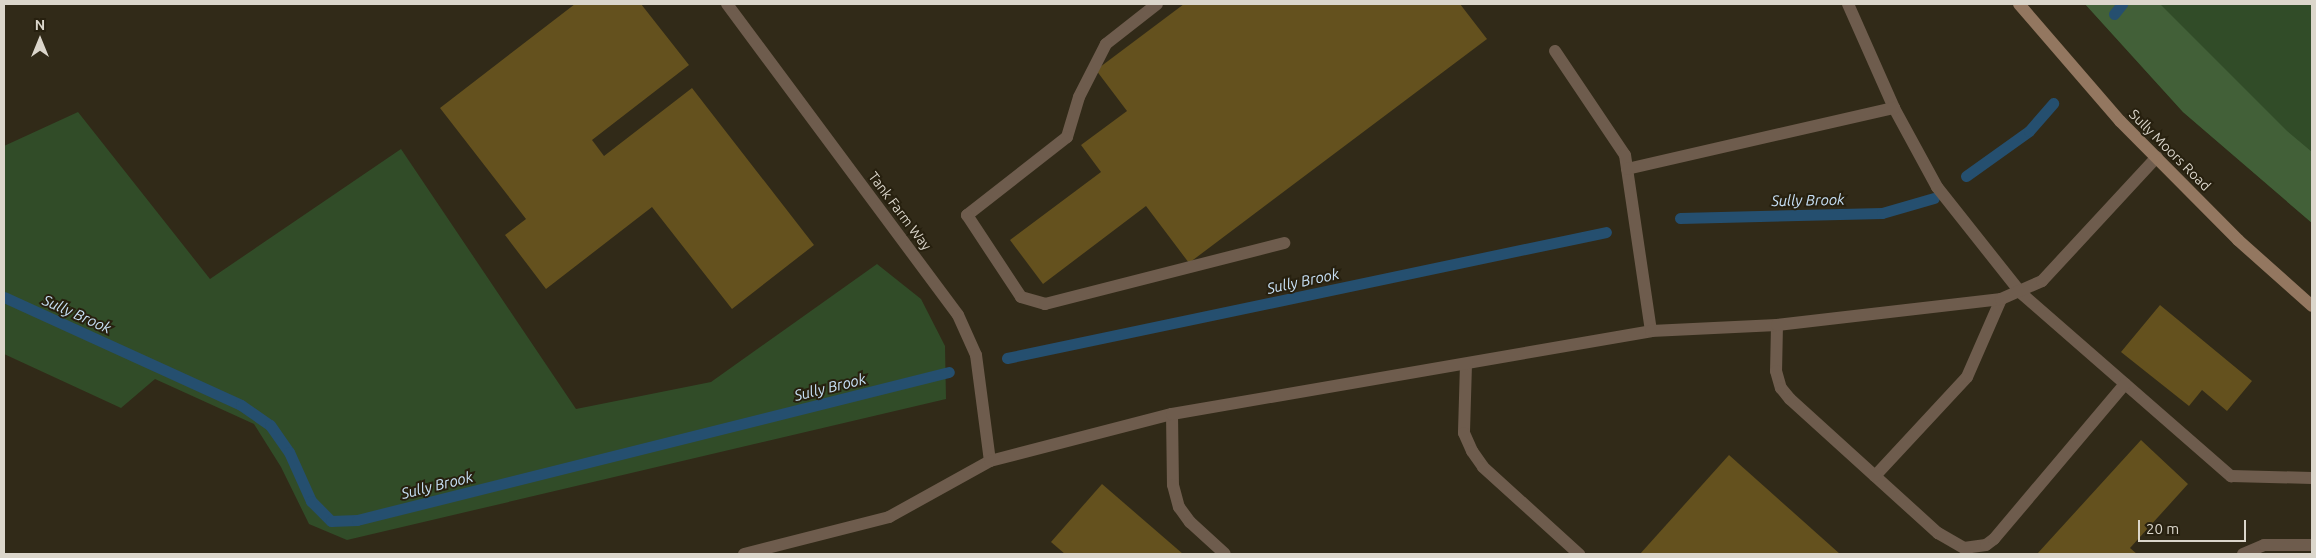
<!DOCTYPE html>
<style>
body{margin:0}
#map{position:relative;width:2316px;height:558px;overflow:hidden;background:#312a18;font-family:Ubuntu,sans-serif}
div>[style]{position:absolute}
.green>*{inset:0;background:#314c28}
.forest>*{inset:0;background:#426038}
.stream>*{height:11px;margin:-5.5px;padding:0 5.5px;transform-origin:5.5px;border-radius:5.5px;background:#254f6f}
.building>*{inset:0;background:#64511e}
.lane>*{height:12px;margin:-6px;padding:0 6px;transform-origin:6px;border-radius:6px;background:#6e5c4d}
.secondary>*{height:12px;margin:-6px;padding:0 6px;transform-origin:6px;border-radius:6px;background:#937760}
span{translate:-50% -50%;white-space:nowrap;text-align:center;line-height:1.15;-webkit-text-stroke:4px #27200f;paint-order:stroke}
.street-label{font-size:14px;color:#dbd6cb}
.water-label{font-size:15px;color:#c8e1f7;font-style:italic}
.frame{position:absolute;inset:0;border:5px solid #dbd6cb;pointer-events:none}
.north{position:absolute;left:15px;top:15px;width:50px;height:50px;-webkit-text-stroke:4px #27200f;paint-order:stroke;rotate:0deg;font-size:14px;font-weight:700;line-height:20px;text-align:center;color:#dbd6cb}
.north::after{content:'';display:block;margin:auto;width:18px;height:22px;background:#dbd6cb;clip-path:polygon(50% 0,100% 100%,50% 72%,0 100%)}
.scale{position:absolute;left:2138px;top:520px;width:108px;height:22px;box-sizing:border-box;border:2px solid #dbd6cb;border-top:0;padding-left:6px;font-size:15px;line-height:18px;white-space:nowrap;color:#dbd6cb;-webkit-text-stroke:4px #27200f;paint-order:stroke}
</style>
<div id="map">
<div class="green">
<div style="clip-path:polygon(2085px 4px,2312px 4px,2312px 223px,2183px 112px)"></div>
<div style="clip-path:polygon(78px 112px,210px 279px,401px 149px,576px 409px,711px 382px,877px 264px,921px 299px,945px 346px,946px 399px,347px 540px,309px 524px,281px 467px,254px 424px,155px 379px,121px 408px,4px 354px,4px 146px)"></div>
</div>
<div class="forest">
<div style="clip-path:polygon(2085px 4px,2160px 4px,2287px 131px,2312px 152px,2312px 223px,2183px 112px)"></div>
</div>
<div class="stream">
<div style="left:2114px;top:14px;width:13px;rotate:-51deg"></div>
<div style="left:1966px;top:176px;width:77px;rotate:-35.5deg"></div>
<div style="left:2029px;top:131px;width:37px;rotate:-49deg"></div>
<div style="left:1680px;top:218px;width:202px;rotate:-1.4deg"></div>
<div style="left:1882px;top:213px;width:54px;rotate:-16.1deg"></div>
<div style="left:4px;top:297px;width:260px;rotate:24.5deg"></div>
<div style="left:241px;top:405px;width:35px;rotate:35deg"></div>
<div style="left:270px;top:425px;width:33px;rotate:55deg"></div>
<div style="left:289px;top:452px;width:54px;rotate:65.8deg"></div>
<div style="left:311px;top:501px;width:28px;rotate:45deg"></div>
<div style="left:331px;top:521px;width:26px;rotate:-2deg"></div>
<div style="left:357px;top:520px;width:610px;rotate:-14.04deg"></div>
<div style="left:1007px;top:358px;width:612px;rotate:-11.88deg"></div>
</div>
<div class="building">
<div style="clip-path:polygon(575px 4px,641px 4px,689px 65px,592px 140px,604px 156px,692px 88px,814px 245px,732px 309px,652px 207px,546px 289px,505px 235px,526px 219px,440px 108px)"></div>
<div style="clip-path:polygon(1184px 4px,1460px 4px,1487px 39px,1189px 263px,1146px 206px,1043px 284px,1010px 240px,1101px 172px,1081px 145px,1127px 111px,1096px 70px)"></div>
<div style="clip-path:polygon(2160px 305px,2252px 381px,2227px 411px,2202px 390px,2189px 406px,2121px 352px)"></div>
<div style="clip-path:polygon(2141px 440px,2188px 484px,2130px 548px,2137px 554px,2037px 554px)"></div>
<div style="clip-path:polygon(1729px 455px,1840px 554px,1640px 554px)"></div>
<div style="clip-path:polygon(1102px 484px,1183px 554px,1065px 554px,1051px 542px)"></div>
</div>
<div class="lane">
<div style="left:727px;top:4px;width:387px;rotate:53.4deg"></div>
<div style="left:958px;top:315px;width:44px;rotate:65.8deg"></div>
<div style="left:976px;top:355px;width:107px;rotate:82.5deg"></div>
<div style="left:1157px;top:4px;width:65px;rotate:141.9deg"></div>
<div style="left:1106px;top:44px;width:59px;rotate:117deg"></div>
<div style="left:1079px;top:97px;width:42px;rotate:106.7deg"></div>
<div style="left:1067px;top:137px;width:127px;rotate:142deg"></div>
<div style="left:967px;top:215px;width:98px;rotate:56.6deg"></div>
<div style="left:1021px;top:297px;width:25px;rotate:16deg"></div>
<div style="left:1045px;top:304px;width:247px;rotate:-14.3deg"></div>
<div style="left:1848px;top:4px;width:114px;rotate:66.1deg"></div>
<div style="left:1894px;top:108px;width:90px;rotate:61.4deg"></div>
<div style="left:1937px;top:187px;width:135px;rotate:51.6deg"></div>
<div style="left:2021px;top:293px;width:279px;rotate:41.1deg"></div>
<div style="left:2231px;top:476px;width:81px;rotate:1.4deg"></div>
<div style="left:1555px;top:51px;width:125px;rotate:56.1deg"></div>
<div style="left:1625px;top:155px;width:178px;rotate:81.6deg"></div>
<div style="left:1627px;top:169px;width:274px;rotate:-12.9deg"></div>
<div style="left:1777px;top:325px;width:46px;rotate:91.2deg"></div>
<div style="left:1776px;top:371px;width:18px;rotate:74deg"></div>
<div style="left:1781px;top:388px;width:14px;rotate:51deg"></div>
<div style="left:1790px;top:399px;width:200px;rotate:42.2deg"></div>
<div style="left:1938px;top:533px;width:30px;rotate:30deg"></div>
<div style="left:1964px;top:548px;width:22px;rotate:-8deg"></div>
<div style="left:1986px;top:545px;width:10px;rotate:-37deg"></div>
<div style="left:1994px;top:539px;width:203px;rotate:-49.8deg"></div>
<div style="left:1466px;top:364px;width:69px;rotate:91.7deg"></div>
<div style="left:1464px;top:433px;width:20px;rotate:66deg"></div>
<div style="left:1472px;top:451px;width:19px;rotate:55deg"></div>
<div style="left:1483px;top:467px;width:130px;rotate:42.2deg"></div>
<div style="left:1172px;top:414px;width:71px;rotate:89.2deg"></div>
<div style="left:1173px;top:485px;width:23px;rotate:75deg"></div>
<div style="left:1179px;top:507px;width:19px;rotate:54deg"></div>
<div style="left:1190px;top:522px;width:47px;rotate:42.4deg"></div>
<div style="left:1875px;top:476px;width:135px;rotate:-47.1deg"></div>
<div style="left:1967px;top:377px;width:85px;rotate:-66.4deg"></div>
<div style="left:744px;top:554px;width:150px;rotate:-14.3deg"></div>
<div style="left:889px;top:517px;width:115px;rotate:-29deg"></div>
<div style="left:990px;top:461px;width:188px;rotate:-14.5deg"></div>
<div style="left:1172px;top:414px;width:486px;rotate:-9.8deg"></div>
<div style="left:1651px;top:331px;width:126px;rotate:-2.7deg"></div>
<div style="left:1777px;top:325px;width:226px;rotate:-6.6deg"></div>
<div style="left:2001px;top:299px;width:45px;rotate:-23.7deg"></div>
<div style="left:2042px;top:281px;width:169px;rotate:-47.2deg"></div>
<div style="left:2243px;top:554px;width:23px;rotate:-23deg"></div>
<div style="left:2264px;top:545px;width:48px"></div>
</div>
<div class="secondary">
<div style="left:2019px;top:4px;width:155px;rotate:49.2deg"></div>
<div style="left:2120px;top:121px;width:168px;rotate:45.2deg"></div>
<div style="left:2238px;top:240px;width:99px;rotate:41.7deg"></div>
</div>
<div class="street-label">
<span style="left:2170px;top:150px;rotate:45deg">Sully Moors Road</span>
<span style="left:900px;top:211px;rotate:53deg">Tank Farm Way</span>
</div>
<div class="water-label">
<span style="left:1808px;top:200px;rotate:-1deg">Sully Brook</span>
<span style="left:1303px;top:281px;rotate:-12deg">Sully Brook</span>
<span style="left:77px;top:314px;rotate:24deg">Sully Brook</span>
<span style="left:830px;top:387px;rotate:-14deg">Sully Brook</span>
<span style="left:437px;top:485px;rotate:-14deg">Sully Brook</span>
</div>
<div class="frame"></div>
<div class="north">N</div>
<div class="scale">20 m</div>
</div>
